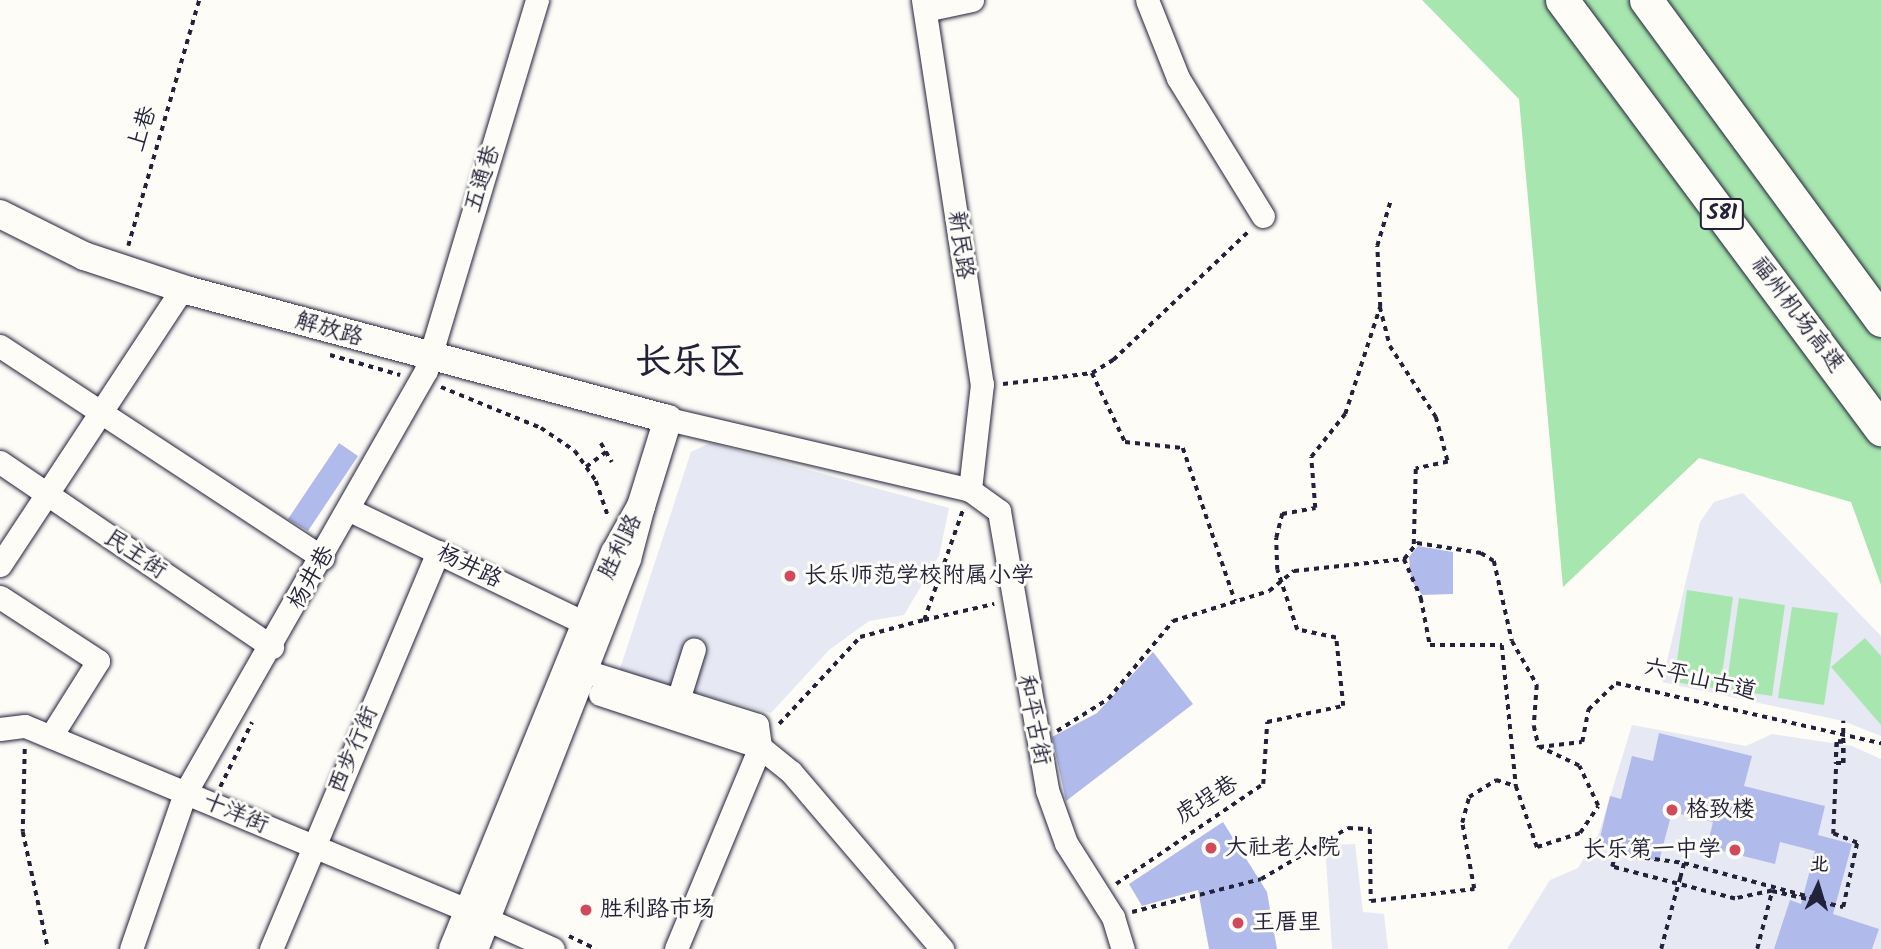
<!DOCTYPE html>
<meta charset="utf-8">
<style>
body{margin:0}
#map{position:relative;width:1881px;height:949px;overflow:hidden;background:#fdfcf7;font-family:Kalam,"LXGW WenKai TC",sans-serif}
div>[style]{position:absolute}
.built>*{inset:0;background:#e6e8f3}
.green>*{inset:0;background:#a7e7af}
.building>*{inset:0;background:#b0bbeb}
.path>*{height:3.5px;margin-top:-1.75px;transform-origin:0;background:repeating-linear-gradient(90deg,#22223b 0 5px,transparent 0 10px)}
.roads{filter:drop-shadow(0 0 2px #22223b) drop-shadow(0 0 2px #22223b)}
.minor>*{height:23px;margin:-11.5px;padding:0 11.5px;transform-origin:11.5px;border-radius:11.5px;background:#fdfcf7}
.major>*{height:28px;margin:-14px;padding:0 14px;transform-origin:14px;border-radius:14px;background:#fdfcf7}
.highway>*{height:33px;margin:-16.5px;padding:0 16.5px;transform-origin:16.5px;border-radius:16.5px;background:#fdfcf7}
.path-bridge>*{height:3.5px;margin-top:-1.75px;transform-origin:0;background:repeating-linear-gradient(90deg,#22223b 0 5px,transparent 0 10px)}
.dots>*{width:19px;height:19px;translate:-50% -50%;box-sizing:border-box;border:4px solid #fdfcf7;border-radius:50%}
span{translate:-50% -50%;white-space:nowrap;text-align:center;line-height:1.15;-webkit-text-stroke:6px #fdfcf7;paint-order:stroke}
.shield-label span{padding:2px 5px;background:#fdfcf7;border:2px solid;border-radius:5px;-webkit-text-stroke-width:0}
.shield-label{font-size:21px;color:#22223b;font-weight:700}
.street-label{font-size:23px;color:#22223b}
.poi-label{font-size:23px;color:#22223b}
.left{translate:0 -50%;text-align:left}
.right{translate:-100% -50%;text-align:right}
.town-label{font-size:37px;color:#22223b;font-weight:700}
.north{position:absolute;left:1783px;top:851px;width:70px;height:70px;-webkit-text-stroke:5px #fdfcf7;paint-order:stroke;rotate:4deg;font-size:19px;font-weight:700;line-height:28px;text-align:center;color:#22223b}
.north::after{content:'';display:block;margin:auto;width:24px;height:32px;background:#22223b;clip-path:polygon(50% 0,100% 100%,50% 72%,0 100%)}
</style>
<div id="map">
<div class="built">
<div style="clip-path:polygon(710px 443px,949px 508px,939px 556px,904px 615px,869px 621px,829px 650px,771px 713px,619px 672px,691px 452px)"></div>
<div style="clip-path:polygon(1743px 493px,1881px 636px,1881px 736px,1843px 721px,1662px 682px,1700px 522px,1714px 502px)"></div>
<div style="clip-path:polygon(1632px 725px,1746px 746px,1772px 734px,1852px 746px,1881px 759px,1881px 949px,1507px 949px,1550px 880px,1578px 868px,1599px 833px)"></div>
<div style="clip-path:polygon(1355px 844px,1363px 912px,1384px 914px,1388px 949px,1332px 949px,1326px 859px,1335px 845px)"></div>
</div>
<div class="green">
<div style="clip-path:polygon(1422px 0,1881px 0,1881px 585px,1851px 502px,1699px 458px,1563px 587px,1519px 99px)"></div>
<div style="clip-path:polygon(1687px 590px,1733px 597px,1720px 689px,1674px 682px)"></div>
<div style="clip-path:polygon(1739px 598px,1785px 605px,1772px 696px,1726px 689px)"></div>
<div style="clip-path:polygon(1792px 607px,1838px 613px,1824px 705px,1778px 698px)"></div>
<div style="clip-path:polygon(1865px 638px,1881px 656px,1881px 725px,1831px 667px)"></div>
</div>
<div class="building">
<div style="clip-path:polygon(339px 443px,358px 456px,308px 531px,288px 519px)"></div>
<div style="clip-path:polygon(1418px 546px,1453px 552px,1453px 594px,1422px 595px,1411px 580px,1409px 557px)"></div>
<div style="clip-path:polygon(1153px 652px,1193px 704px,1066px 801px,1052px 737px,1097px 713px)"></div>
<div style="clip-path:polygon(1659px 733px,1752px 756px,1744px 786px,1825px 806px,1818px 835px,1852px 844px,1833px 914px,1879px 929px,1872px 949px,1774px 949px,1790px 900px,1801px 904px,1815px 851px,1780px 842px,1775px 864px,1707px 847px,1713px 822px,1672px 812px,1659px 861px,1598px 846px,1610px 796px,1621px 799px,1632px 756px,1653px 761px)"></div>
<div style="clip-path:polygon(1223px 822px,1267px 892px,1277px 949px,1209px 949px,1198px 890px,1142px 906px,1129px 884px)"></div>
</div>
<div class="path">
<div style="left:128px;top:246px;width:256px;rotate:-73.9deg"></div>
<div style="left:1380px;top:307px;width:40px;rotate:75.6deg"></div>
<div style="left:1390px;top:346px;width:85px;rotate:57.1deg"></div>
<div style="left:1436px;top:417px;width:47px;rotate:75.1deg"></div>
<div style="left:1448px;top:462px;width:33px;rotate:168deg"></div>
<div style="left:1416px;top:469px;width:76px;rotate:91.5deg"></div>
<div style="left:330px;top:355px;width:73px;rotate:15.9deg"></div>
<div style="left:1092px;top:373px;width:76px;rotate:64.4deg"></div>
<div style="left:1125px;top:442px;width:58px;rotate:5.9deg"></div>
<div style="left:1183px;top:448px;width:162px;rotate:71.2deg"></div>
<div style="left:1003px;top:384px;width:90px;rotate:-7deg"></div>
<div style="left:1092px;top:373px;width:25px;rotate:-32deg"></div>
<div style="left:1113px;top:360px;width:189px;rotate:-43.5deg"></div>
<div style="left:441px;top:387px;width:108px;rotate:22.3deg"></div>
<div style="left:541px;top:428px;width:41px;rotate:34.1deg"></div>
<div style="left:575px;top:451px;width:37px;rotate:55deg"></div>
<div style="left:596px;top:481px;width:37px;rotate:71deg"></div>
<div style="left:601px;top:443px;width:22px;rotate:60deg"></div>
<div style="left:586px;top:467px;width:25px;rotate:-37deg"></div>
<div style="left:1404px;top:559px;width:43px;rotate:66.4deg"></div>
<div style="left:1421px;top:598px;width:48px;rotate:79.2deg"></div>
<div style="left:1430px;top:645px;width:72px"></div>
<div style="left:1502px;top:645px;width:142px;rotate:84.3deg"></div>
<div style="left:924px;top:620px;width:72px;rotate:-12.9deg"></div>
<div style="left:779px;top:724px;width:119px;rotate:-47deg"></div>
<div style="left:860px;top:637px;width:66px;rotate:-14.9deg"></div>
<div style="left:924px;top:620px;width:118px;rotate:-70.6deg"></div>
<div style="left:1057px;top:731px;width:60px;rotate:-32.1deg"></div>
<div style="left:1108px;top:699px;width:102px;rotate:-50.2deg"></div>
<div style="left:1173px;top:621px;width:101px;rotate:-17.4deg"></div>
<div style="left:1269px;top:591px;width:32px;rotate:-39deg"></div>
<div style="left:1294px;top:571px;width:111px;rotate:-6.2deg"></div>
<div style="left:1404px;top:559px;width:21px;rotate:-51deg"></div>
<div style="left:1417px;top:543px;width:65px;rotate:8.9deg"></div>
<div style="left:1481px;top:553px;width:15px;rotate:32deg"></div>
<div style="left:1494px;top:561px;width:82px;rotate:77.3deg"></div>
<div style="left:1512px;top:641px;width:51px;rotate:60.4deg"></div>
<div style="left:1537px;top:685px;width:41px;rotate:94.2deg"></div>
<div style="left:1534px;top:726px;width:22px;rotate:77deg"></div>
<div style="left:25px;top:749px;width:83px;rotate:91.4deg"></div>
<div style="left:23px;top:832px;width:120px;rotate:77.9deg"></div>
<div style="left:220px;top:787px;width:72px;rotate:-63.8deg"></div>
<div style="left:1680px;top:878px;width:16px;rotate:-75deg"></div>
<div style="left:1116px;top:884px;width:178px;rotate:-34.2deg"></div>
<div style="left:1263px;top:784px;width:62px;rotate:-86.3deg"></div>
<div style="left:1267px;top:722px;width:78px;rotate:-11.9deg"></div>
<div style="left:1343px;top:706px;width:68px;rotate:-95.9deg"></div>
<div style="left:1336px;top:638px;width:40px;rotate:-168deg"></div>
<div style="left:1297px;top:630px;width:63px;rotate:-108.4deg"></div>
<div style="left:1277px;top:570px;width:32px;rotate:-92deg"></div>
<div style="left:1276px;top:538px;width:25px;rotate:-76deg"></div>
<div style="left:1282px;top:514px;width:34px;rotate:-10deg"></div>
<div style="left:1315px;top:508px;width:51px;rotate:-94.5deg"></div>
<div style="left:1311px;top:457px;width:55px;rotate:-51.7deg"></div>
<div style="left:1345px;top:414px;width:113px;rotate:-71.9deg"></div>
<div style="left:1380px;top:307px;width:61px;rotate:-92.8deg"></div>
<div style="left:1377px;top:246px;width:49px;rotate:-73.4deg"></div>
<div style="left:1772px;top:891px;width:38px;rotate:168deg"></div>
<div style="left:1735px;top:899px;width:127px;rotate:-165.4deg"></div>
<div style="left:1612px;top:867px;width:13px;rotate:-77deg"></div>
<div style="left:1615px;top:854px;width:70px;rotate:7.4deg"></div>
<div style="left:1684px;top:863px;width:135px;rotate:15.1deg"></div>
<div style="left:1132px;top:912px;width:133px;rotate:-14.3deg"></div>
<div style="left:1261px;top:879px;width:101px;rotate:-30.4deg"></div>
<div style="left:1348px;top:828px;width:22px;rotate:3deg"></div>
<div style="left:1370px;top:829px;width:72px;rotate:89.2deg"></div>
<div style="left:1371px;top:901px;width:104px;rotate:-6.6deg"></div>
<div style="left:1474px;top:889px;width:67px;rotate:-100.3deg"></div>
<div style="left:1462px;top:823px;width:27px;rotate:-75deg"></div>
<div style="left:1469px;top:797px;width:32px;rotate:-32deg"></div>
<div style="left:1496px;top:780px;width:21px;rotate:17deg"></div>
<div style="left:1516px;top:786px;width:65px;rotate:71deg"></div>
<div style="left:1537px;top:847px;width:45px;rotate:-18deg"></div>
<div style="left:1580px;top:833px;width:32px;rotate:-56deg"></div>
<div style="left:1598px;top:806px;width:44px;rotate:-115.4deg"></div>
<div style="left:1579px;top:766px;width:44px;rotate:-154.6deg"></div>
<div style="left:1539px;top:747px;width:43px;rotate:-6.6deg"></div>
<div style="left:1582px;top:742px;width:33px;rotate:-79deg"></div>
<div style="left:1588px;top:710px;width:39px;rotate:-44deg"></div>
<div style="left:1616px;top:683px;width:272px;rotate:12.8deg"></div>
<div style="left:569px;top:936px;width:30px;rotate:26deg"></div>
<div style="left:1661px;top:949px;width:59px;rotate:-75.3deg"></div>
<div style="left:1757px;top:949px;width:60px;rotate:-75.5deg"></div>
<div style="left:1772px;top:891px;width:73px;rotate:12.7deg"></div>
<div style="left:1843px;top:907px;width:66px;rotate:-77.7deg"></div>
<div style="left:1857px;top:843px;width:26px;rotate:-159deg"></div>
<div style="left:1833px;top:834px;width:71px;rotate:-87.6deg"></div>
<div style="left:1836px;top:763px;width:7px"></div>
<div style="left:1843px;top:763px;width:21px;rotate:-90deg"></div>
<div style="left:1843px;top:742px;width:6px;rotate:180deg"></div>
<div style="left:1837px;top:742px;width:21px;rotate:93deg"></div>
<div style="left:1836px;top:763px;width:7px"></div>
<div style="left:1843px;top:763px;width:21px;rotate:-90deg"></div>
<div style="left:1843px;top:742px;width:6px;rotate:180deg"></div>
<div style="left:1837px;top:742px;width:21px;rotate:93deg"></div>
</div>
<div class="roads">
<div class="minor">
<div style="left:923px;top:0;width:389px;rotate:81.3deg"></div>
<div style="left:982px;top:384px;width:107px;rotate:96.5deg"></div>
<div style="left:1147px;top:0;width:84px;rotate:68.3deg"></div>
<div style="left:1178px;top:78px;width:162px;rotate:58.4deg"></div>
<div style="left:925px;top:10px;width:48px;rotate:-12deg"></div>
<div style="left:0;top:346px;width:386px;rotate:33.3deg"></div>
<div style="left:668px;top:419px;width:310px;rotate:13.2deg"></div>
<div style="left:970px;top:490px;width:36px;rotate:36deg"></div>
<div style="left:999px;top:511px;width:283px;rotate:80.2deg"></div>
<div style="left:1047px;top:790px;width:56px;rotate:70.3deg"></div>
<div style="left:1066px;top:843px;width:88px;rotate:57.6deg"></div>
<div style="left:1113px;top:917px;width:34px;rotate:73deg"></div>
<div style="left:0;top:462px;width:329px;rotate:34.2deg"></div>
<div style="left:350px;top:510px;width:263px;rotate:25.7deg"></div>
<div style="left:0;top:565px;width:320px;rotate:-56.6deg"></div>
<div style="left:0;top:597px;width:117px;rotate:33.1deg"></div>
<div style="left:98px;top:661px;width:89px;rotate:122.1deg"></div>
<div style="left:585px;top:671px;width:180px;rotate:17.4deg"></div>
<div style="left:757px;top:725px;width:22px;rotate:82deg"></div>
<div style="left:760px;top:747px;width:40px;rotate:39deg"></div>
<div style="left:791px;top:772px;width:233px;rotate:49.5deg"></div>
<div style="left:600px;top:694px;width:169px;rotate:18.3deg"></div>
<div style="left:760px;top:747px;width:219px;rotate:112.6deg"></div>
<div style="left:678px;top:700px;width:53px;rotate:-72.6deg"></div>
<div style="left:0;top:729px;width:25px;rotate:-7deg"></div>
<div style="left:25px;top:726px;width:481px;rotate:22.6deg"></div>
<div style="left:486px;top:919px;width:73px;rotate:24.1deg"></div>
<div style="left:131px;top:949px;width:165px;rotate:-70.9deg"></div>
<div style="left:185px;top:793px;width:487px;rotate:-60.3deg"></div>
<div style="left:426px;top:370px;width:386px;rotate:-73.3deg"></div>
<div style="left:271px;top:949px;width:431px;rotate:-67.2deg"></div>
</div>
<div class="major">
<div style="left:0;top:214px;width:94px;rotate:26.6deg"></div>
<div style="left:84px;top:256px;width:112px;rotate:18.3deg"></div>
<div style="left:190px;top:291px;width:495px;rotate:15deg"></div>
<div style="left:668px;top:419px;width:91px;rotate:107.2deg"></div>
<div style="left:453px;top:949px;width:428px;rotate:-67.8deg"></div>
<div style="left:615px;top:553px;width:54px;rotate:-61deg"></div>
<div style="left:641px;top:506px;width:55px;rotate:104.8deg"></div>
<div style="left:627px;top:559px;width:419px;rotate:111.4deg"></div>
</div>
<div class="highway">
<div style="left:1562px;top:0;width:535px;rotate:53.37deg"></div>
<div style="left:1646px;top:0;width:397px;rotate:53.7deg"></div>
</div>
</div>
<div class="path-bridge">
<div style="left:1836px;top:763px;width:7px"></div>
<div style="left:1843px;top:763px;width:42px;rotate:-90deg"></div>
<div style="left:1676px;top:892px;width:15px;rotate:-74deg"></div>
</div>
<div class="dots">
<div style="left:790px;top:576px;background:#d1495b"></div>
<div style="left:1672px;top:810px;background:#d1495b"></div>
<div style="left:1211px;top:848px;background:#d1495b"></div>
<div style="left:1735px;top:850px;background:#d1495b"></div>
<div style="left:586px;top:910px;background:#d1495b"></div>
<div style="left:1238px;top:923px;background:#d1495b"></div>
</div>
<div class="shield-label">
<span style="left:1722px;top:214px">S81</span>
</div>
<div class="street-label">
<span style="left:143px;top:129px;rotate:-72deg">上巷</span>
<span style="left:483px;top:179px;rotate:-73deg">五通巷</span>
<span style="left:960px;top:245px;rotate:82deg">新民路</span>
<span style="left:1797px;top:315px;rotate:53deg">福州机场高速</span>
<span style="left:329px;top:330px;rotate:16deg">解放路</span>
<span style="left:621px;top:547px;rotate:-64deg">胜利路</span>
<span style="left:135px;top:555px;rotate:34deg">民主街</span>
<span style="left:469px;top:567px;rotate:26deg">杨井路</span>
<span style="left:312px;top:578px;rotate:-60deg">杨井巷</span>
<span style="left:1700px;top:680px;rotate:13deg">六平山古道</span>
<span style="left:1033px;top:720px;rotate:79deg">和平古街</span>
<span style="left:354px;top:750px;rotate:-67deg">西步行街</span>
<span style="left:1207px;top:800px;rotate:-32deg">虎埕巷</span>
<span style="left:235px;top:814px;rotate:23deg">十洋街</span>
</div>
<div class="poi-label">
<span class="left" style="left:804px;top:576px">长乐师范学校附属小学</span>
<span class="left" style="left:1686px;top:810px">格致楼</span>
<span class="left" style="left:1225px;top:848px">大社老人院</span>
<span class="right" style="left:1721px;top:850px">长乐第一中学</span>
<span class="left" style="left:600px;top:910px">胜利路市场</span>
<span class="left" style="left:1252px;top:923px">王厝里</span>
</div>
<div class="town-label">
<span style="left:690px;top:364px">长乐区</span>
</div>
<div class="north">北</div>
</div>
